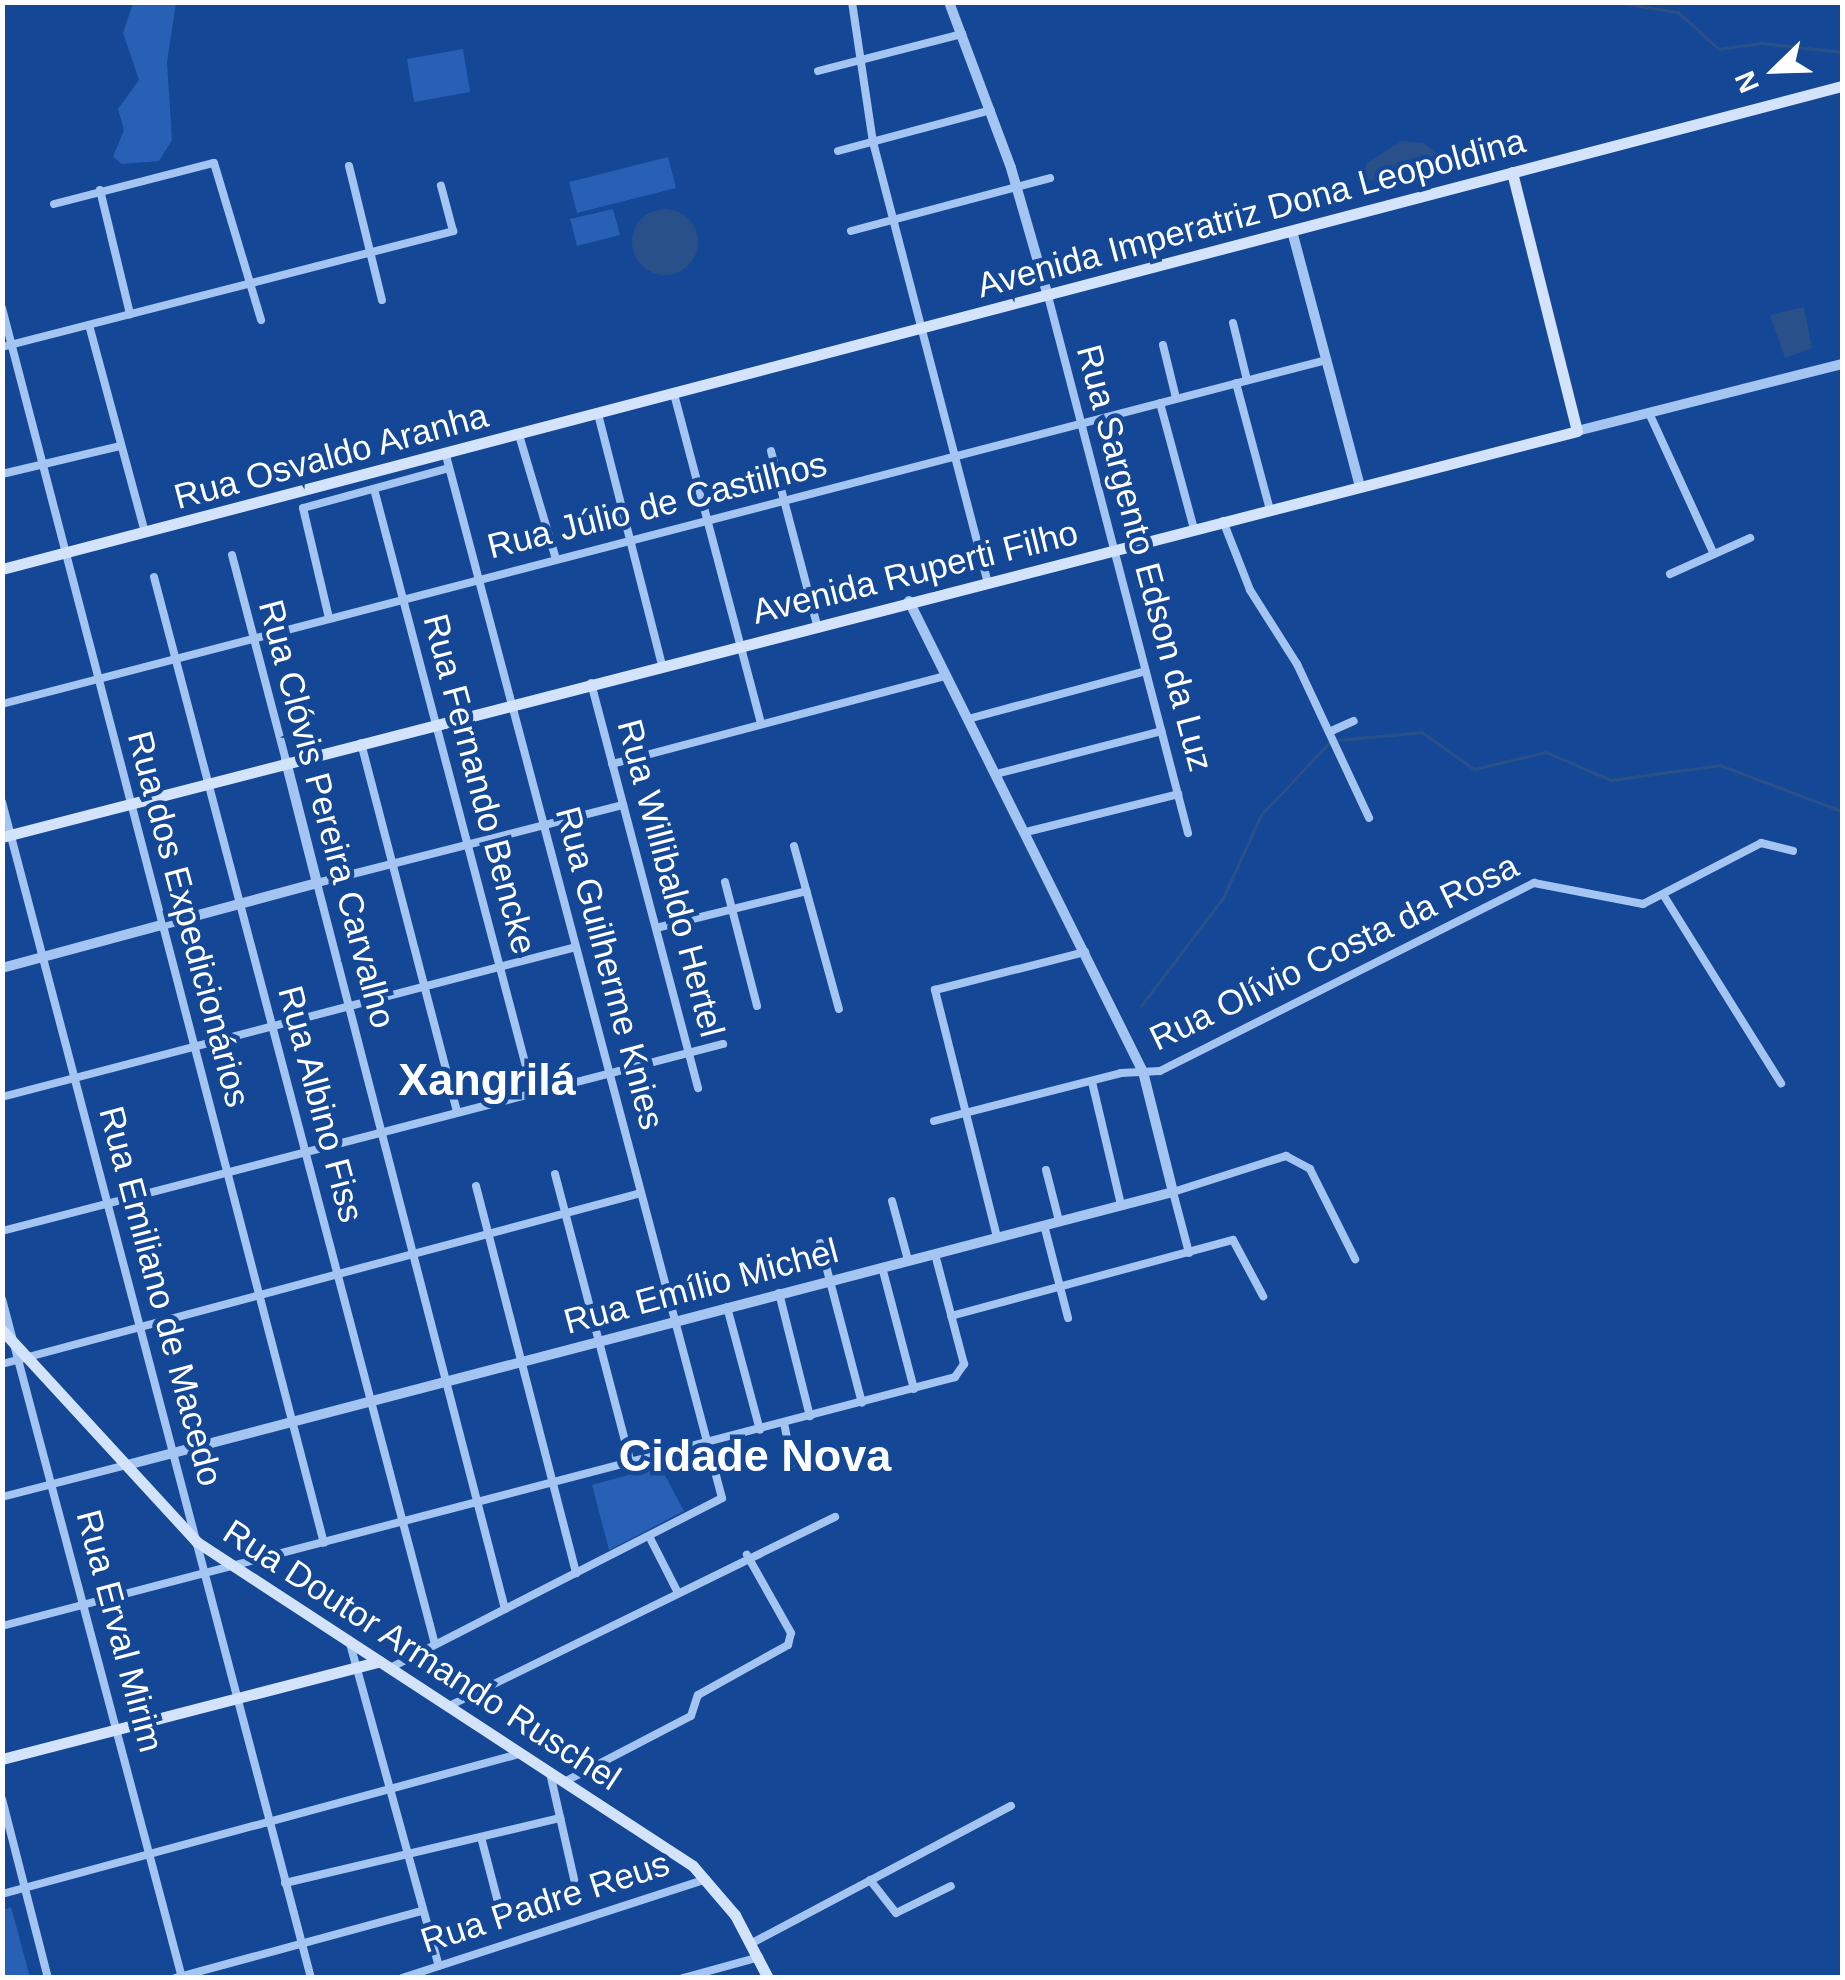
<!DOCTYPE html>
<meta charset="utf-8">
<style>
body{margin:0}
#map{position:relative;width:1845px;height:1980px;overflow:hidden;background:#144795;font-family:Helvetica,sans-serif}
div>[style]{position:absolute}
.green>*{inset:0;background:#2760b4}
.water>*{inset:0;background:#2a5089}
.round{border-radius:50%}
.stream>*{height:2.5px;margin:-1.25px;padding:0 1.25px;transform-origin:1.25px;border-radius:1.25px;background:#2a5089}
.minor>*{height:8px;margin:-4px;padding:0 4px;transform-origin:4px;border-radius:4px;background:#a4c4f2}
.tertiary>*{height:10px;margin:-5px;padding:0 5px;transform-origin:5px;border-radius:5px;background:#a4c4f2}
.secondary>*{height:11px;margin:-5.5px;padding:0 5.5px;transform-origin:5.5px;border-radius:5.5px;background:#d3e3fc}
span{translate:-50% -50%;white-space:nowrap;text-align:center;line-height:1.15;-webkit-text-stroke:9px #144795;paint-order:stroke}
.street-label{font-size:35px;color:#fff}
.district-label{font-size:45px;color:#fff;font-weight:700}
.frame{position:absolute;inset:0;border:5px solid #fff;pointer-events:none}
.north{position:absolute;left:1725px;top:20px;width:100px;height:100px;-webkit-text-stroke:8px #144795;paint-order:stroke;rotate:247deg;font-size:28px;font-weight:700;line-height:40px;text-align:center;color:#fff}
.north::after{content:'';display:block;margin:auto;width:35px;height:45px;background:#fff;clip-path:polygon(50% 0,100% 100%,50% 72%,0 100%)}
</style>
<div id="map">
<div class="green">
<div style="clip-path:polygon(133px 3px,176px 3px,167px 62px,172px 140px,159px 161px,122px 164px,113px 157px,124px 130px,118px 109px,139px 80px,123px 33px)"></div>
<div style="clip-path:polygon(463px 49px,470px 92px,414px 102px,407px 59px)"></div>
<div style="clip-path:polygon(668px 157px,676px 188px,577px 213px,569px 182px)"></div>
<div style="clip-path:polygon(613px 209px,620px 235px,577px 246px,570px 219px)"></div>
<div style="clip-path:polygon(660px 1466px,684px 1511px,609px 1550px,592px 1485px)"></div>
<div style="clip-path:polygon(11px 1907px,30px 1977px,3px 1977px,3px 1910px)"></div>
</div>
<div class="water">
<div style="clip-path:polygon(1402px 141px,1424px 143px,1443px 159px,1361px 183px,1367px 163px)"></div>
<div class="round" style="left:632px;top:209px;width:66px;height:66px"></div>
<div style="clip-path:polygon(1804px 307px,1812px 348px,1785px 358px,1770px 315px)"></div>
</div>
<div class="stream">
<div style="left:1616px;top:2px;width:63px;rotate:9.2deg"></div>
<div style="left:1678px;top:12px;width:55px;rotate:42.1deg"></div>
<div style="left:1719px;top:49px;width:42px;rotate:-8.1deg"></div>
<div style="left:1761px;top:43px;width:81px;rotate:6.3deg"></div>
<div style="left:1338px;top:740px;width:84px;rotate:-5.4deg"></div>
<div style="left:1422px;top:732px;width:64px;rotate:35.4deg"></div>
<div style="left:1474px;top:769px;width:74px;rotate:-13.3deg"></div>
<div style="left:1546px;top:752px;width:71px;rotate:23.3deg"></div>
<div style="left:1611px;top:780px;width:110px;rotate:-7.8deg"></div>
<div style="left:1720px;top:765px;width:130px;rotate:20.7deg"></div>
<div style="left:1141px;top:1006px;width:136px;rotate:-52.8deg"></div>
<div style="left:1223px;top:898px;width:91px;rotate:-65.4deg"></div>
<div style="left:1261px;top:815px;width:99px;rotate:-46.6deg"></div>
</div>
<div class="minor">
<div style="left:852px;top:2px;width:142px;rotate:81.5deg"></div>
<div style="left:873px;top:142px;width:454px;rotate:75.4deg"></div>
<div style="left:818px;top:71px;width:149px;rotate:-14.4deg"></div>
<div style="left:838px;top:151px;width:158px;rotate:-15deg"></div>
<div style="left:349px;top:166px;width:138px;rotate:76.2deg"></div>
<div style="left:100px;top:190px;width:128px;rotate:76.4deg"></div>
<div style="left:54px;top:204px;width:165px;rotate:-14.4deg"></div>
<div style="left:214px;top:163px;width:164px;rotate:73.3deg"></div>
<div style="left:851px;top:231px;width:206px;rotate:-14.9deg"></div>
<div style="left:1048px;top:296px;width:555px;rotate:75.39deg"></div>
<div style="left:2px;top:308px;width:1276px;rotate:75.39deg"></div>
<div style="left:1233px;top:323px;width:59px;rotate:76.2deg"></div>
<div style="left:89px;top:325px;width:215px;rotate:74.9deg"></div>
<div style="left:1163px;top:345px;width:55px;rotate:76.2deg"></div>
<div style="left:2px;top:347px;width:466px;rotate:-14.4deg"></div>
<div style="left:453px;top:231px;width:47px;rotate:-104.9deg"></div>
<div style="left:1236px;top:383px;width:131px;rotate:75deg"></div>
<div style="left:674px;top:394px;width:341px;rotate:75.2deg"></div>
<div style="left:1160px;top:403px;width:131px;rotate:74.9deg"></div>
<div style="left:1649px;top:413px;width:155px;rotate:65.3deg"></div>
<div style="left:598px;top:414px;width:259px;rotate:75.7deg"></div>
<div style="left:519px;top:435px;width:129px;rotate:73.4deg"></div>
<div style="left:771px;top:451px;width:180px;rotate:75.2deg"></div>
<div style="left:2px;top:474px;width:121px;rotate:-13.3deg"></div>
<div style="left:374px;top:489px;width:625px;rotate:75.25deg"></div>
<div style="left:1223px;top:521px;width:74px;rotate:68.6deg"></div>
<div style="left:1250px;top:590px;width:88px;rotate:57.6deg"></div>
<div style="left:1297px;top:664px;width:170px;rotate:64.9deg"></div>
<div style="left:232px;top:555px;width:213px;rotate:75.3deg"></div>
<div style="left:1670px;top:574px;width:88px;rotate:-24.2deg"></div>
<div style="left:154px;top:577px;width:1103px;rotate:75.25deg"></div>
<div style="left:329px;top:618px;width:113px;rotate:-103.3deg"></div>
<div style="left:303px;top:508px;width:151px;rotate:-15.3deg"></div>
<div style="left:591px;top:683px;width:419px;rotate:75.2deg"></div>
<div style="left:2px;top:704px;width:1368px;rotate:-14.56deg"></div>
<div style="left:968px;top:719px;width:184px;rotate:-15.1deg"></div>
<div style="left:1329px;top:732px;width:27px;rotate:-24deg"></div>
<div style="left:361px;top:743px;width:381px;rotate:75.4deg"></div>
<div style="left:612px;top:764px;width:345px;rotate:-14.8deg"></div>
<div style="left:996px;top:774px;width:171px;rotate:-14.5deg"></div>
<div style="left:2px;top:802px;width:1216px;rotate:75.28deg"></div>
<div style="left:1026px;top:832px;width:157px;rotate:-14deg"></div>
<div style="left:794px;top:846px;width:169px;rotate:74.6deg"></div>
<div style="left:725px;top:882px;width:128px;rotate:75.5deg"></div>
<div style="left:1664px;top:896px;width:221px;rotate:58deg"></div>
<div style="left:656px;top:928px;width:155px;rotate:-13.8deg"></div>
<div style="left:1092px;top:1082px;width:126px;rotate:76.7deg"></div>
<div style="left:2px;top:1097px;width:593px;rotate:-14.65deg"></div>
<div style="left:934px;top:1121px;width:193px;rotate:-14.4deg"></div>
<div style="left:1121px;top:1073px;width:39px;rotate:-3deg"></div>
<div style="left:1160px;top:1071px;width:419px;rotate:-26.7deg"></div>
<div style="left:1534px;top:883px;width:111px;rotate:10.9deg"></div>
<div style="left:1643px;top:904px;width:133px;rotate:-27.3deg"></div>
<div style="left:1761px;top:843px;width:33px;rotate:14deg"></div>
<div style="left:1046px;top:1170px;width:53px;rotate:75.7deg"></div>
<div style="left:555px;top:1174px;width:299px;rotate:75.3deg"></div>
<div style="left:476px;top:1186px;width:400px;rotate:75.5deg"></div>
<div style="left:892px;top:1201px;width:61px;rotate:74.8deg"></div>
<div style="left:1044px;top:1225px;width:96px;rotate:75.5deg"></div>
<div style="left:2px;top:1231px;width:745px;rotate:-14.54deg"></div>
<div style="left:997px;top:1237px;width:255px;rotate:-104.1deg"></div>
<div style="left:935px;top:990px;width:155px;rotate:-14.2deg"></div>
<div style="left:820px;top:1243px;width:165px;rotate:75.3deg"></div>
<div style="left:1189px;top:1253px;width:63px;rotate:-104.7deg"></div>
<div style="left:1173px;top:1192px;width:119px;rotate:-17.7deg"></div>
<div style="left:1286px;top:1156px;width:27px;rotate:28deg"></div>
<div style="left:1310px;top:1169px;width:101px;rotate:63.4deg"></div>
<div style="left:882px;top:1267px;width:126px;rotate:75.3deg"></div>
<div style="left:779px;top:1293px;width:127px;rotate:75.9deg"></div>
<div style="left:2px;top:1299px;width:702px;rotate:75.15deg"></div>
<div style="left:727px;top:1307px;width:127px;rotate:75deg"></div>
<div style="left:951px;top:1316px;width:292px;rotate:-15.1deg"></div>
<div style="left:1233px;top:1240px;width:64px;rotate:61.8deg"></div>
<div style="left:2px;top:1364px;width:661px;rotate:-14.98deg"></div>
<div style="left:784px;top:1423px;width:41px;rotate:78.7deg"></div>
<div style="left:2px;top:1497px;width:129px;rotate:-14.4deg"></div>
<div style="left:649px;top:1536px;width:62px;rotate:63deg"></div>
<div style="left:505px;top:1609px;width:750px;rotate:-104.52deg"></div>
<div style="left:317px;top:883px;width:316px;rotate:-14.3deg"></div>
<div style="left:2px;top:1626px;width:985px;rotate:-14.64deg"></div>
<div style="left:955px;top:1377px;width:16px;rotate:-55deg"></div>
<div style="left:964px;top:1364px;width:114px;rotate:-104.8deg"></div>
<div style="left:349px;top:1640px;width:338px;rotate:74.6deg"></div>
<div style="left:390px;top:1668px;width:373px;rotate:-27.1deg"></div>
<div style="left:722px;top:1498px;width:1082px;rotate:-104.83deg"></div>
<div style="left:449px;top:1706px;width:430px;rotate:-26.1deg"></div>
<div style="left:550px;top:1773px;width:109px;rotate:77.2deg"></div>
<div style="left:564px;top:1782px;width:143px;rotate:-27.5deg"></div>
<div style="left:691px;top:1716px;width:22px;rotate:-72deg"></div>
<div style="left:698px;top:1695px;width:103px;rotate:-29.1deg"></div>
<div style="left:788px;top:1645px;width:12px;rotate:-76deg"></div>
<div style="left:791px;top:1633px;width:90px;rotate:-119.4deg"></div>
<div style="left:2px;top:1799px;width:185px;rotate:75.6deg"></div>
<div style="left:481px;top:1837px;width:75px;rotate:75.4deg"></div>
<div style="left:870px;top:1880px;width:42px;rotate:51.8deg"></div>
<div style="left:896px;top:1913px;width:61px;rotate:-26.1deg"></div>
<div style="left:285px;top:1883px;width:283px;rotate:-13.3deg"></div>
<div style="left:2px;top:1894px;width:536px;rotate:-15.15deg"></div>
<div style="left:752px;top:1943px;width:293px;rotate:-27.9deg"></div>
<div style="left:175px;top:1978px;width:255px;rotate:-15.2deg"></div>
<div style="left:402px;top:1978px;width:320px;rotate:-18deg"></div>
<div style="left:683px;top:1978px;width:79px;rotate:-15.4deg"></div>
</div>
<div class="tertiary">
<div style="left:949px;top:2px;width:177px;rotate:69.5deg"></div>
<div style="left:1011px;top:168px;width:133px;rotate:73.9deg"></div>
<div style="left:1292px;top:231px;width:264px;rotate:75.1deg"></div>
<div style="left:1577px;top:431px;width:273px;rotate:-14.2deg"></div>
<div style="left:2px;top:968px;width:326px;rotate:-15.1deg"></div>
<div style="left:317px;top:883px;width:126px;rotate:-104.3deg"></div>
<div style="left:127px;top:1465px;width:1081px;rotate:-14.63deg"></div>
<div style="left:1173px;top:1192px;width:124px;rotate:-104deg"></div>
<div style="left:1143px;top:1072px;width:526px;rotate:-116.42deg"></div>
</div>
<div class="secondary">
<div style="left:2px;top:569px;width:1902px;rotate:-14.71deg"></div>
<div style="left:2px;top:837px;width:1626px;rotate:-14.45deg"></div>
<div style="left:1577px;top:431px;width:267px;rotate:-104.1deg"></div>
<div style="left:2px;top:1330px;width:288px;rotate:47.4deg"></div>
<div style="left:197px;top:1542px;width:592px;rotate:33.15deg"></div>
<div style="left:693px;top:1866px;width:65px;rotate:49.4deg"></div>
<div style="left:735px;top:1915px;width:71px;rotate:62.4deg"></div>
<div style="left:2px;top:1759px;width:390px;rotate:-14.5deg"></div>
</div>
<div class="street-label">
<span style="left:1251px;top:213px;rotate:-15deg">Avenida Imperatriz Dona Leopoldina</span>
<span style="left:331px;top:456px;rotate:-15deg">Rua Osvaldo Aranha</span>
<span style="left:657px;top:505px;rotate:-14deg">Rua Júlio de Castilhos</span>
<span style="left:1145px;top:558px;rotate:75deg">Rua Sargento Edson da Luz</span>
<span style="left:915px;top:572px;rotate:-14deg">Avenida Ruperti Filho</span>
<span style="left:480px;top:784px;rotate:75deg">Rua Fernando Bencke</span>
<span style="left:327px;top:814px;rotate:75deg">Rua Clóvis Pereira Carvalho</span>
<span style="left:671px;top:878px;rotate:75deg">Rua Willibaldo Hertel</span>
<span style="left:189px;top:919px;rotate:75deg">Rua dos Expedicionários</span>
<span style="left:1334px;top:952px;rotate:-26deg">Rua Olívio Costa da Rosa</span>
<span style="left:610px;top:968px;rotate:75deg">Rua Guilherme Knies</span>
<span style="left:321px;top:1104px;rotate:75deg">Rua Albino Fiss</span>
<span style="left:701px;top:1286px;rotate:-15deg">Rua Emílio Michel</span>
<span style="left:161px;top:1296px;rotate:75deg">Rua Emiliano de Macedo</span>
<span style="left:120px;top:1631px;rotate:75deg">Rua Erval Mirim</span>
<span style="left:422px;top:1655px;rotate:33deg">Rua Doutor Armando Ruschel</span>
<span style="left:545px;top:1902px;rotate:-18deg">Rua Padre Reus</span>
</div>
<div class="district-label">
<span style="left:487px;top:1080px">Xangrilá</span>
<span style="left:755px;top:1456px">Cidade Nova</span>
</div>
<div class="frame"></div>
<div class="north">N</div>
</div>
